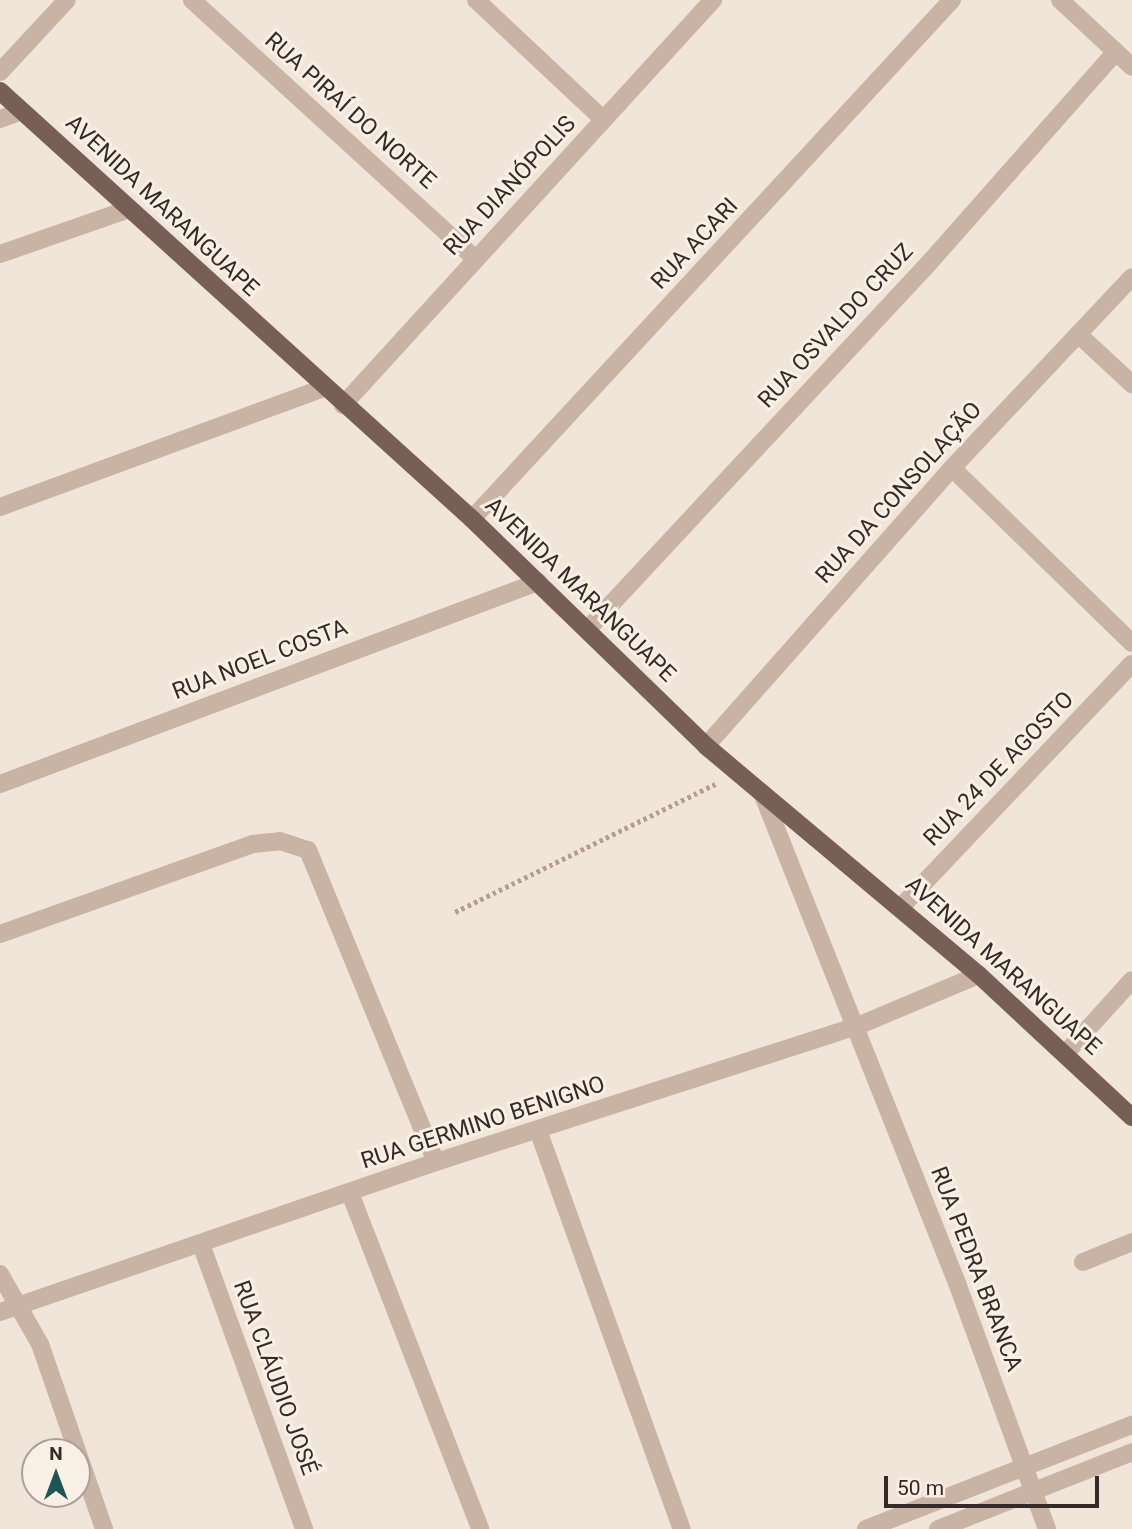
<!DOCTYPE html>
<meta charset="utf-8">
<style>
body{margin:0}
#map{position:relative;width:1132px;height:1529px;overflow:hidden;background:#f1e4d9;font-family:Roboto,sans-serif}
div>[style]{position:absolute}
.path>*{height:4.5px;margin-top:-2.25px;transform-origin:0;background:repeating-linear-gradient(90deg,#b59d90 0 3.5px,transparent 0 7px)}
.minor>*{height:18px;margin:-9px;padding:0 9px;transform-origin:9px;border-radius:9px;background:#c9b3a5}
.major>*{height:18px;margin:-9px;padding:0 9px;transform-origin:9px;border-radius:9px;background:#775f57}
span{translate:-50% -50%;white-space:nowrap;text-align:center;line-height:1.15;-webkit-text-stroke:6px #f9efe5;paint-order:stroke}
.street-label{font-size:23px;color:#352a27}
.north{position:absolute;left:21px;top:1438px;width:70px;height:70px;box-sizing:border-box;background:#f9efe5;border:2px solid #aba099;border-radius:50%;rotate:0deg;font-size:19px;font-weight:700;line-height:28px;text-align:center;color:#352a27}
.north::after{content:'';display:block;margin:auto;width:24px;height:32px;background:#1c5756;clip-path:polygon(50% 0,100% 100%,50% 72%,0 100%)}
.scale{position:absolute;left:884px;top:1476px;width:215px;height:32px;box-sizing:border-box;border:4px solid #352a27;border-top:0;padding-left:9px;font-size:21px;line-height:24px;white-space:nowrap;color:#352a27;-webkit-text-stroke:5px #f9efe5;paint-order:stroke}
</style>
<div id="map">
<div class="path">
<div style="left:455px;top:912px;width:290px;rotate:-26.2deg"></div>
</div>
<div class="minor">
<div style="left:192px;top:0;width:384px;rotate:42.4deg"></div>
<div style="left:476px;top:0;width:175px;rotate:43.2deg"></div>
<div style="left:1060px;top:0;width:98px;rotate:42.9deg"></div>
<div style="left:0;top:72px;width:98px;rotate:-47.1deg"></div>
<div style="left:0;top:119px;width:23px;rotate:-20deg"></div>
<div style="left:0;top:254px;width:137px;rotate:-19.2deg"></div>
<div style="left:1078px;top:334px;width:74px;rotate:42.8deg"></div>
<div style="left:343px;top:405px;width:549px;rotate:-47.59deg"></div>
<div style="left:952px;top:468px;width:251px;rotate:44.2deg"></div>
<div style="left:0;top:507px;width:344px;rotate:-20.2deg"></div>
<div style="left:472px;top:519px;width:707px;rotate:-47.24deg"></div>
<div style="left:587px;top:630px;width:502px;rotate:-47.02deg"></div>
<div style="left:929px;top:263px;width:282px;rotate:-48.5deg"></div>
<div style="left:706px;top:746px;width:371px;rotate:-48.5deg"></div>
<div style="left:952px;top:468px;width:262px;rotate:-46.7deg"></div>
<div style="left:0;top:784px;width:575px;rotate:-20.58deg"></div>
<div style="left:762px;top:793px;width:527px;rotate:68.3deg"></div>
<div style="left:957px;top:1283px;width:262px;rotate:69.9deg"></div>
<div style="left:901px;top:907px;width:335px;rotate:-46.5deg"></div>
<div style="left:0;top:934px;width:269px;rotate:-19.6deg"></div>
<div style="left:253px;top:844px;width:27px;rotate:-6deg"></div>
<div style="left:280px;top:841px;width:29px;rotate:18deg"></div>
<div style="left:308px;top:850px;width:337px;rotate:67.7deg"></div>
<div style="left:1066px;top:1053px;width:98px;rotate:-47.9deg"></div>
<div style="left:538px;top:1130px;width:424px;rotate:70.2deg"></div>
<div style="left:350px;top:1193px;width:360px;rotate:68.8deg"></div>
<div style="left:201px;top:1244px;width:303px;rotate:70.1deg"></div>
<div style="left:1083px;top:1262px;width:53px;rotate:-22.2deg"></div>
<div style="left:0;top:1274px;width:81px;rotate:60.3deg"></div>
<div style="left:40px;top:1344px;width:196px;rotate:70.9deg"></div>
<div style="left:0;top:1312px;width:461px;rotate:-19deg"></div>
<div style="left:436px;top:1162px;width:440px;rotate:-17.9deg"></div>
<div style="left:855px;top:1027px;width:134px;rotate:-22.8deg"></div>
<div style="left:866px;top:1529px;width:286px;rotate:-21.4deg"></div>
<div style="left:938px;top:1529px;width:209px;rotate:-21.6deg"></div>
</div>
<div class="major">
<div style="left:0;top:91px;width:637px;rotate:42.2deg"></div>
<div style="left:472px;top:519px;width:326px;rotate:44.1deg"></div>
<div style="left:706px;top:746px;width:356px;rotate:40deg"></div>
<div style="left:979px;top:975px;width:209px;rotate:42.9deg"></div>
</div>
<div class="street-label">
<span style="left:350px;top:111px;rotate:42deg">RUA PIRAÍ DO NORTE</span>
<span style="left:510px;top:186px;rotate:-47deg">RUA DIANÓPOLIS</span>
<span style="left:162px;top:206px;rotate:43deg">AVENIDA MARANGUAPE</span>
<span style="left:695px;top:244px;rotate:-47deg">RUA ACARI</span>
<span style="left:836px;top:326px;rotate:-47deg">RUA OSVALDO CRUZ</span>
<span style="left:899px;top:493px;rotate:-48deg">RUA DA CONSOLAÇÃO</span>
<span style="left:580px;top:590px;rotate:44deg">AVENIDA MARANGUAPE</span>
<span style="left:260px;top:660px;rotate:-21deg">RUA NOEL COSTA</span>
<span style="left:999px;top:769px;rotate:-46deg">RUA 24 DE AGOSTO</span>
<span style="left:1003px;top:966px;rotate:42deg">AVENIDA MARANGUAPE</span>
<span style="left:483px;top:1123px;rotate:-18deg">RUA GERMINO BENIGNO</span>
<span style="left:976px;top:1269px;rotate:69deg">RUA PEDRA BRANCA</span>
<span style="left:275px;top:1378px;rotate:70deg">RUA CLÁUDIO JOSÉ</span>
</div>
<div class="north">N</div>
<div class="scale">50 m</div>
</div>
